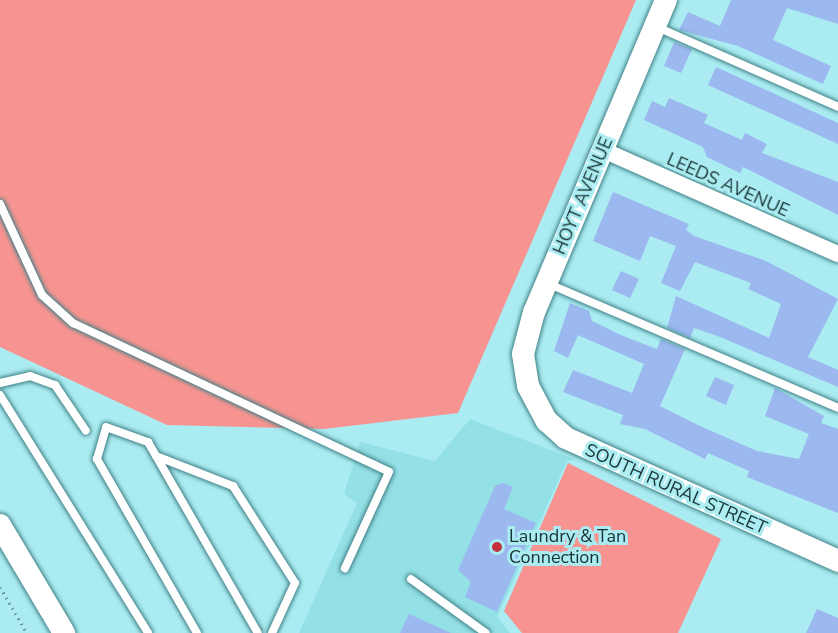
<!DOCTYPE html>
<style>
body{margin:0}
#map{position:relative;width:838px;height:633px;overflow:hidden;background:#aaecf1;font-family:"Nunito Sans",sans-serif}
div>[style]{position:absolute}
.built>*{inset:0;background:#93e0e6}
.green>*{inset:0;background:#f79491}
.building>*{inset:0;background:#9bb8ef}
.path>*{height:3px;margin-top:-1.5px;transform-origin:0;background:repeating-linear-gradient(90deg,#69999d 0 1.5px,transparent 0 6px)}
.roads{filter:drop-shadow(0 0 2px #408186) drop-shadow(0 0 2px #408186)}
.lane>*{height:8px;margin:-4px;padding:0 4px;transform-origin:4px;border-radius:4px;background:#fff}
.street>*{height:16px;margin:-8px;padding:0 8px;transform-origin:8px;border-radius:8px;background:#fff}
.secondary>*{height:22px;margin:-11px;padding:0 11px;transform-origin:11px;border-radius:11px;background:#fff}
.dots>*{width:16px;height:16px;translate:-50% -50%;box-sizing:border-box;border:3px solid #aaecf1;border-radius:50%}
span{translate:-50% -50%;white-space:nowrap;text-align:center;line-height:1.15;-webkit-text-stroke:6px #aaecf1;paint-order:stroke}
.street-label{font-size:18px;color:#183335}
.poi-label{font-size:18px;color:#183335}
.left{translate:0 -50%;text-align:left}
</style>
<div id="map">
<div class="built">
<div style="clip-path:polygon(470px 419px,574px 459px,567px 461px,497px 617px,510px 633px,299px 633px,357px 503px,344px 494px,360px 442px,435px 461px)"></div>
</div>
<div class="green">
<div style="clip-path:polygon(0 0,636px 0,458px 413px,324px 429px,167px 425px,0 347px)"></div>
<div style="clip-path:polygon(568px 463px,721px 539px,678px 633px,522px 633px,504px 611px)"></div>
</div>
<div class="building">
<div style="clip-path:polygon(731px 0,838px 0,838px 24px,787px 8px,773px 40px,831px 66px,823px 84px,738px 46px,679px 30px,688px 12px,720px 26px)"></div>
<div style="clip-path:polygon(674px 42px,692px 49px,681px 73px,664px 66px)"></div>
<div style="clip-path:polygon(716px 67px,838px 123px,838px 144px,708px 85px)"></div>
<div style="clip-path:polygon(669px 98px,708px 115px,704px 123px,742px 140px,745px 133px,767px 144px,762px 153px,838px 182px,838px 215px,743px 167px,740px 173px,707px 157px,703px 147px,644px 120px,652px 101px,665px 107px)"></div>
<div style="clip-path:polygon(613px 192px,689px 224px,686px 230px,694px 236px,766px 261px,838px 299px,808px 357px,838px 370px,838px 387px,720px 337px,694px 328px,690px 338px,667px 328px,676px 296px,769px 338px,781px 304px,748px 289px,751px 283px,695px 262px,680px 291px,661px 283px,676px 246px,650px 236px,640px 261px,593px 241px)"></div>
<div style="clip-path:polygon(621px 271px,639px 279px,630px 298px,612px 290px)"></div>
<div style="clip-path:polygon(570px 303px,589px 311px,592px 321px,623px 336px,657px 349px,661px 339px,685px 349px,660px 406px,700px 426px,757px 451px,799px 459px,809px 434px,765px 416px,775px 388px,824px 416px,821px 423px,838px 429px,838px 513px,747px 477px,749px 471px,708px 453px,705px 459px,645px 429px,620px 424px,623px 415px,563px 392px,573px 370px,632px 393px,644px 364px,578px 335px,568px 358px,554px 351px)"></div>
<div style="clip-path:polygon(715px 377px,734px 385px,726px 405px,706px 396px)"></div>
<div style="clip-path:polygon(503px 483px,513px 487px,504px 509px,536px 523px,497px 612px,465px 597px,471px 582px,458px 570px,495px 486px)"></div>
<div style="clip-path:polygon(817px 609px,838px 618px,838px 633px,806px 633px)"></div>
<div style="clip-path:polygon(409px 614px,451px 633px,400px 633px)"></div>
</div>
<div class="path">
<div style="left:0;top:587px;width:53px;rotate:59.6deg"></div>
</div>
<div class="roads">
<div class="lane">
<div style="left:657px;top:27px;width:198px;rotate:23.8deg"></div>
<div style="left:0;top:204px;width:100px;rotate:65.2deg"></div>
<div style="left:42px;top:295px;width:42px;rotate:42.1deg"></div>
<div style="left:73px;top:323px;width:349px;rotate:25.2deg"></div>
<div style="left:389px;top:472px;width:106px;rotate:114.6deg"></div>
<div style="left:549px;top:284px;width:314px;rotate:23.2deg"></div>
<div style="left:0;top:383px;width:31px;rotate:-13deg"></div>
<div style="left:30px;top:376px;width:27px;rotate:20deg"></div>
<div style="left:55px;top:385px;width:55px;rotate:56deg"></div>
<div style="left:0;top:395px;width:280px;rotate:58.1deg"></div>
<div style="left:156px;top:456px;width:83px;rotate:21.3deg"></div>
<div style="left:233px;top:486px;width:115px;rotate:57.4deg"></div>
<div style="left:295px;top:583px;width:55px;rotate:114.7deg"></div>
<div style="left:411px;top:579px;width:92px;rotate:35.8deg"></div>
<div style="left:197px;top:633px;width:201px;rotate:-119.9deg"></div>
<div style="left:97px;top:459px;width:33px;rotate:-74deg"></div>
<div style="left:106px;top:427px;width:45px;rotate:19.7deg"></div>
<div style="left:148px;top:442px;width:220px;rotate:60.1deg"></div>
</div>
<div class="street">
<div style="left:603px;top:150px;width:257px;rotate:23.9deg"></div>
</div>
<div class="secondary">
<div style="left:666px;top:0;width:339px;rotate:112.9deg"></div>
<div style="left:534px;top:312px;width:43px;rotate:104.7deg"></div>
<div style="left:523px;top:354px;width:32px;rotate:81deg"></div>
<div style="left:528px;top:386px;width:40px;rotate:62deg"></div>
<div style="left:547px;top:421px;width:25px;rotate:42deg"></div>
<div style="left:566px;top:438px;width:299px;rotate:24.3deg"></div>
<div style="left:0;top:525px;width:126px;rotate:59.3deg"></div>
</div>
</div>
<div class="dots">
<div style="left:497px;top:547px;background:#c1313a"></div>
</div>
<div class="street-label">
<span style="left:728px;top:185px;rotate:24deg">LEEDS AVENUE</span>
<span style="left:583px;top:196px;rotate:-67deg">HOYT AVENUE</span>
<span style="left:676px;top:489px;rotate:24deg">SOUTH RURAL STREET</span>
</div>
<div class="poi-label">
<span class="left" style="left:509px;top:547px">Laundry &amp; Tan<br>Connection</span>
</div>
</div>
